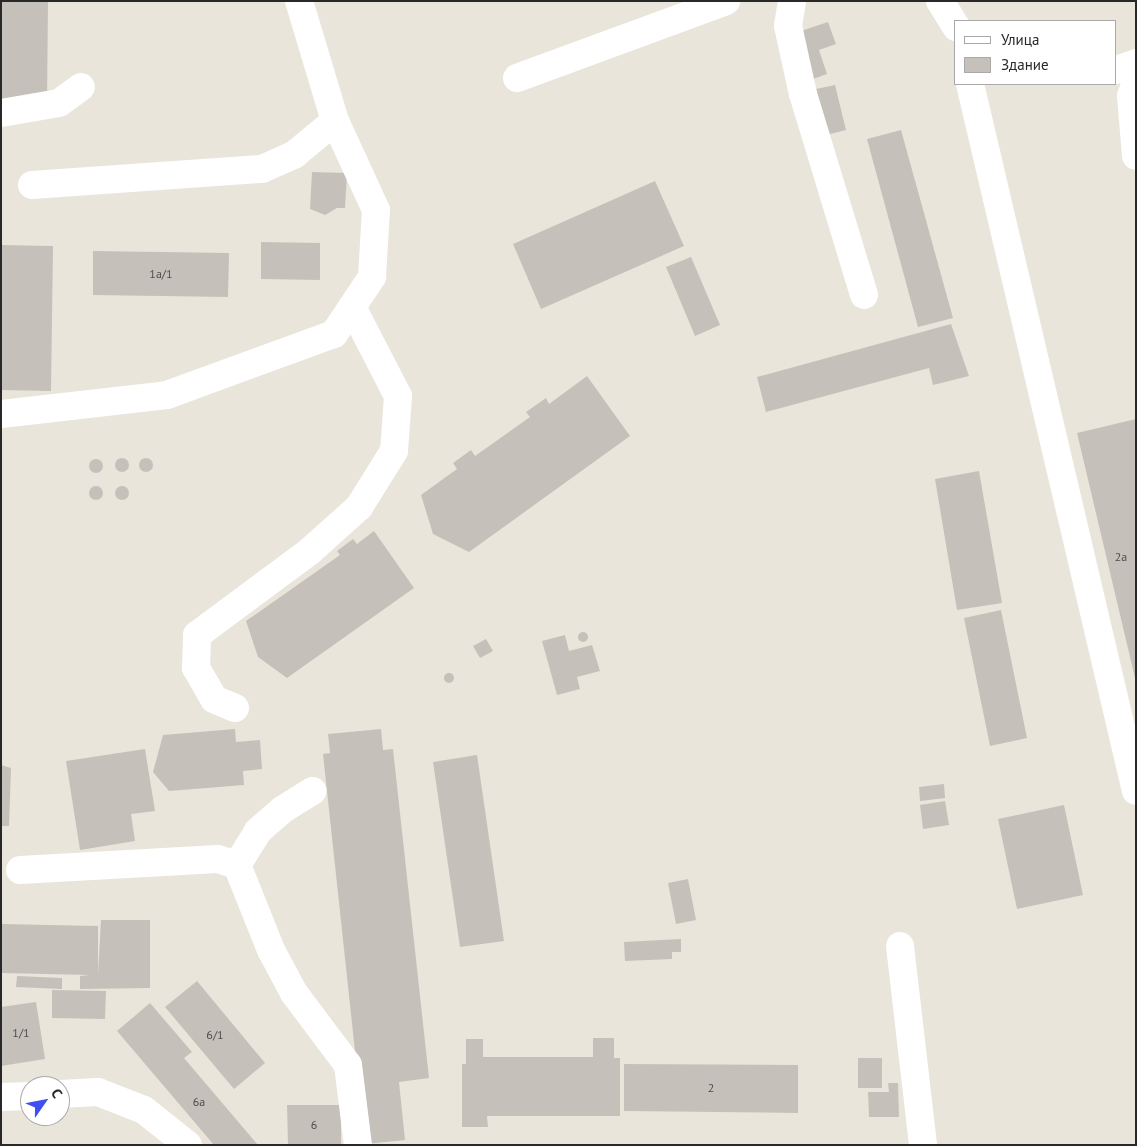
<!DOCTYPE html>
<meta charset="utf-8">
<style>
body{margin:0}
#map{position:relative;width:1137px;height:1146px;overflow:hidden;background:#eae5da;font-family:"PT Sans",sans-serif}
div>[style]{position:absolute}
.building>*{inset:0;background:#c5c1ba}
.round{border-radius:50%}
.minor>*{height:28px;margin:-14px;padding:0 14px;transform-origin:14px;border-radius:14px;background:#fff}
span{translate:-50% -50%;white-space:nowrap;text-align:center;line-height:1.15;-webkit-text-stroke:4px #fff;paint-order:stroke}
.number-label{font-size:12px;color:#4f4e4c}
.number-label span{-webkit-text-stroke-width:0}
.frame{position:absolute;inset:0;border:2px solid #282828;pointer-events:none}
.legend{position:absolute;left:954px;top:20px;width:162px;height:65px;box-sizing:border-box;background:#fff;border:1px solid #a9a9a9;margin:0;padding:6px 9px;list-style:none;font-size:15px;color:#282828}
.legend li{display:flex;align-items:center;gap:10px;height:25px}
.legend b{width:25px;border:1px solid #a9a9a9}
.north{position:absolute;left:20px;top:1076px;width:50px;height:50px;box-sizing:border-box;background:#fff;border:1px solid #a9a9a9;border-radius:50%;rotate:57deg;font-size:14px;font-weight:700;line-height:20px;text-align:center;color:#282828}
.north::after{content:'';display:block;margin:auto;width:18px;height:22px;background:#404ff1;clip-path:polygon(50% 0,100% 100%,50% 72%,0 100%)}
</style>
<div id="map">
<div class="building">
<div style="clip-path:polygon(1px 1px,48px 1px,47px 104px,1px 103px)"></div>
<div style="clip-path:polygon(828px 22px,836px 44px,819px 50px,827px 74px,813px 79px,798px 32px)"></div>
<div style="clip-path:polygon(835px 85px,846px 130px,826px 135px,816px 89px)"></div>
<div style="clip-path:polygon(901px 130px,953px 318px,918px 327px,867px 139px)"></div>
<div style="clip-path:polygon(312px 172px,347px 173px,345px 208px,337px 208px,325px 215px,310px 209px)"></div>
<div style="clip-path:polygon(655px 181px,684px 246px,541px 309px,513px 244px)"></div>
<div style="clip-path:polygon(261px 242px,320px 243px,320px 280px,261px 279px)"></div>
<div style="clip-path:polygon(1px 245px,53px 246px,51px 391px,1px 390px)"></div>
<div style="clip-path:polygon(93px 251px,229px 253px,228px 297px,93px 295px)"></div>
<div style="clip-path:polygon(691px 257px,720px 325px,695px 336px,666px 267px)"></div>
<div style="clip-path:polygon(951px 324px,969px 376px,933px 385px,929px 368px,766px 412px,757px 377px)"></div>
<div style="clip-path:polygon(587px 376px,630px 436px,469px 552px,433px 534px,421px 495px,457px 469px,453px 463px,471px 450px,475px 456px,530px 417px,526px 412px,546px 398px,549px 404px)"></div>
<div style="clip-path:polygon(1136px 419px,1136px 678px,1135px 678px,1077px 433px)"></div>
<div class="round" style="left:115px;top:458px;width:14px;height:14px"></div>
<div class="round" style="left:139px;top:458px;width:14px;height:14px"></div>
<div class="round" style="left:89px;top:459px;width:14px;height:14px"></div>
<div style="clip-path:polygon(979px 471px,1002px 603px,957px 610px,935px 479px)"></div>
<div class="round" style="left:115px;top:486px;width:14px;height:14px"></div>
<div class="round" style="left:89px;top:486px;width:14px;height:14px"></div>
<div style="clip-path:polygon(374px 531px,414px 588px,287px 678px,258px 657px,246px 621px,340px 555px,337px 551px,353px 539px,357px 544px)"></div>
<div style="clip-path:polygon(1001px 610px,1027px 738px,990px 746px,964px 618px)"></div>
<div class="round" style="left:578px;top:632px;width:10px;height:10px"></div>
<div style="clip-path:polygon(565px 635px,569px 651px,592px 645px,600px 671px,577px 677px,580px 689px,557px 695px,542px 641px)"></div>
<div style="clip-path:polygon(486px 639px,493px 651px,480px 658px,473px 646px)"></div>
<div class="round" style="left:444px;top:673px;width:10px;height:10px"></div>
<div style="clip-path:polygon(235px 729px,236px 742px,260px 740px,262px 769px,243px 771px,244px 785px,169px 791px,153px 772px,163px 735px)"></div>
<div style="clip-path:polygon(381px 729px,383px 750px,393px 749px,429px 1078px,399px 1082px,405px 1140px,365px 1144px,323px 754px,330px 753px,328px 734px)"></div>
<div style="clip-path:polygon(145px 749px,155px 811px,131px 814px,135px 841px,80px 850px,66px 761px)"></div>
<div style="clip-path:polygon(477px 755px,504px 941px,460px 947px,433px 762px)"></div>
<div style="clip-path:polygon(1px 765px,11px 768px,9px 826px,1px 826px)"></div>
<div style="clip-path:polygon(944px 784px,945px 798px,920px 801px,919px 787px)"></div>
<div style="clip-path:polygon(945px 801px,949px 825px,923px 829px,920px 805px)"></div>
<div style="clip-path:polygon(1064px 805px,1083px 895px,1017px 909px,998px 819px)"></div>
<div style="clip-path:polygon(688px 879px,696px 920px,676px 924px,668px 883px)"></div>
<div style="clip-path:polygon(101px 920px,150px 920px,150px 988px,80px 989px,80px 976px,89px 975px,1px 973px,1px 924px,98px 926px,98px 975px)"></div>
<div style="clip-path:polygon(681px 939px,681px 952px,672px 952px,672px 959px,625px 961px,624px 942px)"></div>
<div style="clip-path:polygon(17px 976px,62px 978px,62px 989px,16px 987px)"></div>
<div style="clip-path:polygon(197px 981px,265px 1063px,234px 1089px,165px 1007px)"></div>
<div style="clip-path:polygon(52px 990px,106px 991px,105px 1019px,52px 1018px)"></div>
<div style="clip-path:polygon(36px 1002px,45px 1059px,1px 1066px,1px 1007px)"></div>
<div style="clip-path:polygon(150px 1003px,192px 1052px,184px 1058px,258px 1145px,214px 1145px,117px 1031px)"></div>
<div style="clip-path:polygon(593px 1038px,614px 1038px,614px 1058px,620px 1058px,620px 1116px,487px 1116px,488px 1127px,462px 1127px,462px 1064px,466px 1064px,466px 1039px,483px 1039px,483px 1057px,593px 1057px)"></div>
<div style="clip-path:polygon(858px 1058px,882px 1058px,882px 1088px,858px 1088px)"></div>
<div style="clip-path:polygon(624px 1064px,798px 1065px,798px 1113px,624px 1111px)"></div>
<div style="clip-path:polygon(888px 1083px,898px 1083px,899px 1117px,869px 1117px,868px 1092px,889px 1092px)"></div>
<div style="clip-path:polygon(287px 1105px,341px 1105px,341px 1145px,288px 1145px)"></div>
</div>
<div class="minor">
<div style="left:792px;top:1px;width:25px;rotate:99deg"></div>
<div style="left:788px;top:26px;width:70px;rotate:77.6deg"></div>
<div style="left:803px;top:94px;width:210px;rotate:73.1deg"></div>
<div style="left:940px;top:1px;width:31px;rotate:58deg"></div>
<div style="left:1116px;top:70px;width:21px;rotate:-19deg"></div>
<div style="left:517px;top:78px;width:223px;rotate:-20.2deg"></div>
<div style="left:1136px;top:81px;width:16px;rotate:108deg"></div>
<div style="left:1131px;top:96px;width:60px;rotate:85.2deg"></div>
<div style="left:970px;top:84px;width:726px;rotate:76.79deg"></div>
<div style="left:1px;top:113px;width:59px;rotate:-9.8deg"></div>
<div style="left:59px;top:103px;width:27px;rotate:-36deg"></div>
<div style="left:32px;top:185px;width:231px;rotate:-4deg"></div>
<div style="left:262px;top:169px;width:36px;rotate:-24deg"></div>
<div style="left:295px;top:154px;width:52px;rotate:-39.5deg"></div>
<div style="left:1px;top:414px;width:167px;rotate:-6.5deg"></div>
<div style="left:167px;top:395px;width:178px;rotate:-20.1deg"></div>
<div style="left:334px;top:334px;width:69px;rotate:-56.3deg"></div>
<div style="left:372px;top:277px;width:67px;rotate:-86.6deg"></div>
<div style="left:376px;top:210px;width:98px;rotate:-114.7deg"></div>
<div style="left:335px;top:121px;width:125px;rotate:-106.7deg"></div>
<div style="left:235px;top:708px;width:23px;rotate:-157deg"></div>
<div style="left:214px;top:699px;width:36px;rotate:-120deg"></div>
<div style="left:196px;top:668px;width:33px;rotate:-88deg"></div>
<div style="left:197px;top:635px;width:141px;rotate:-36.6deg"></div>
<div style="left:310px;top:551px;width:66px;rotate:-41.9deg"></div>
<div style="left:359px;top:507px;width:66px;rotate:-58deg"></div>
<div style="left:394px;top:451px;width:55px;rotate:-85.8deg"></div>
<div style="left:398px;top:396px;width:100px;rotate:-117.3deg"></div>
<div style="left:237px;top:865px;width:40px;rotate:-58deg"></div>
<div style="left:258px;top:831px;width:32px;rotate:-41deg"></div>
<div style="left:282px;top:810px;width:36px;rotate:-32deg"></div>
<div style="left:20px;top:870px;width:198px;rotate:-3.2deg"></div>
<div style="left:218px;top:859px;width:20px;rotate:18deg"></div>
<div style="left:237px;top:865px;width:92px;rotate:68.2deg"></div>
<div style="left:271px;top:950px;width:49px;rotate:61.9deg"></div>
<div style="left:294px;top:993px;width:90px;rotate:53.1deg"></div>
<div style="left:348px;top:1065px;width:81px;rotate:82.9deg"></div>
<div style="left:900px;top:946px;width:200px;rotate:83.4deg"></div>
<div style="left:60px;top:1094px;width:38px;rotate:-3deg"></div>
<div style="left:98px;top:1092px;width:49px;rotate:21.4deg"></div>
<div style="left:144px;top:1110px;width:56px;rotate:38.5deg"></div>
<div style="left:1px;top:1097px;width:29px;rotate:-2deg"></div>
</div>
<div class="number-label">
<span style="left:161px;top:274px">1а/1</span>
<span style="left:1121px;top:557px">2а</span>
<span style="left:21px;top:1033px">1/1</span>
<span style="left:215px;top:1035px">6/1</span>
<span style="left:711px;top:1088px">2</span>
<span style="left:199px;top:1102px">6а</span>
<span style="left:314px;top:1125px">6</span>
</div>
<div class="frame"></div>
<ul class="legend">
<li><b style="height:6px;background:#fff"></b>Улица</li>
<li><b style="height:14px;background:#c5c1ba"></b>Здание</li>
</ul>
<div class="north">С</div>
</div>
